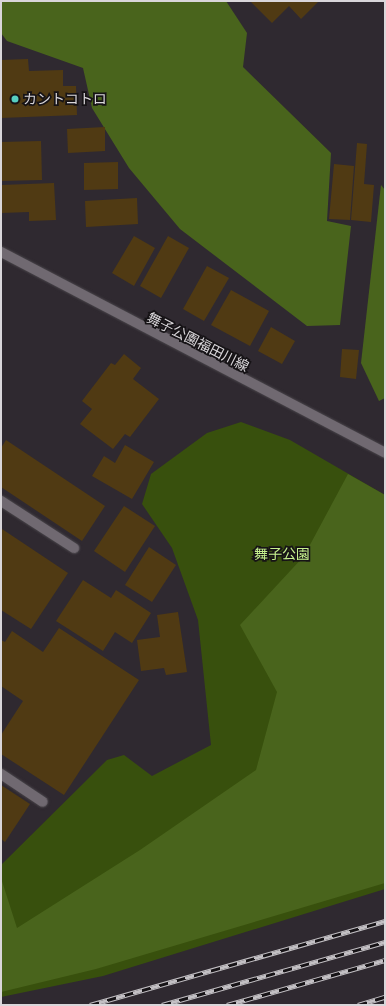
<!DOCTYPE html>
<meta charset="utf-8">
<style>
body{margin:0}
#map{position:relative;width:386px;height:1006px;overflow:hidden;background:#2f2930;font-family:Jost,"Noto Sans JP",sans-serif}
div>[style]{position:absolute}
.green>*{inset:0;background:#38500d}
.forest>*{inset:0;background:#49641c}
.building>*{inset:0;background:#503a13}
.roads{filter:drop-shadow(0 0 1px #49454a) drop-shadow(0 0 1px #49454a)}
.minor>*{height:10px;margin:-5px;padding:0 5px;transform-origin:5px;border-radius:5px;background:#706971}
.rail>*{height:4.5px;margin-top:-2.25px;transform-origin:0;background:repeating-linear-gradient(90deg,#161316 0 9px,#c3c0c4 0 18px);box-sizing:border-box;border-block:1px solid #c3c0c4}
.dots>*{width:11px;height:11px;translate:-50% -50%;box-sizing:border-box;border:2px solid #161316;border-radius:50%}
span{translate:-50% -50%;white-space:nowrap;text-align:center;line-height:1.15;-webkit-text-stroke:3.5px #161316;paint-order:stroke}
.poi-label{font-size:14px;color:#d9d6da}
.left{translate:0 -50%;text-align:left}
.street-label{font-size:14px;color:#d9d6da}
.park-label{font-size:14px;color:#c6f18e}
.frame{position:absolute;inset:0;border:2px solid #d9d6da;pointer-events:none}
</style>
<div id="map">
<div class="green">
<div style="clip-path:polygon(241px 422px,290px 440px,385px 495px,385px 889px,103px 976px,1px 997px,1px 865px,107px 760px,124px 755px,152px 776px,211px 745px,198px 620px,172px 548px,142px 504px,151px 474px,207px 433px)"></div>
</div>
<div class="forest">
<div style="clip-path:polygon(1px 1px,226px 1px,247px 33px,243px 67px,331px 153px,327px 221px,351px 226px,340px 325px,307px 326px,180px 229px,129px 168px,92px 108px,83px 68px,7px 41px,1px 33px)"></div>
<div style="clip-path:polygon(381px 185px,385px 190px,385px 398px,379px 401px,361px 363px)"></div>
<div style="clip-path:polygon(348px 474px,385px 495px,385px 883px,96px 969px,1px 992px,1px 878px,17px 928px,140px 850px,256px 770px,277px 692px,240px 625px,304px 556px)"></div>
</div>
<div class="building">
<div style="clip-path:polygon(250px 1px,319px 1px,301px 19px,289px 6px,272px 23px)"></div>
<div style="clip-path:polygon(28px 59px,29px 71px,63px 70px,63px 86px,76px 86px,77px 115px,1px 118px,1px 60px)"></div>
<div style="clip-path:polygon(105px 127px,105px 151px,68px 153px,67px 129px)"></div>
<div style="clip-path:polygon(41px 141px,42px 180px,1px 181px,1px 142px)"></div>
<div style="clip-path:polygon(357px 143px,367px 144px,364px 184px,374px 185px,371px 222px,351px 220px)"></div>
<div style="clip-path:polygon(118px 162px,118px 189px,84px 190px,84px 163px)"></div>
<div style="clip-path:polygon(334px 164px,354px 166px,350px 220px,329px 219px)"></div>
<div style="clip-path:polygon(54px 183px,56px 220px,29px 221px,29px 212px,1px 213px,1px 185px)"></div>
<div style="clip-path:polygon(137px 198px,138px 224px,86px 227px,85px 201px)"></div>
<div style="clip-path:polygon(134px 236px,155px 248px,134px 286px,112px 273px)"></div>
<div style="clip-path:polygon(168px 236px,189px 248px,161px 298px,140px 286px)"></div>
<div style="clip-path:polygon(207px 266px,229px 278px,204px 321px,183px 309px)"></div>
<div style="clip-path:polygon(231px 290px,269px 311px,250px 346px,211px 325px)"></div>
<div style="clip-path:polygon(271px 327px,295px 341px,282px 364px,258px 351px)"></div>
<div style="clip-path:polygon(342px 349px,359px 350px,356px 379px,340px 377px)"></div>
<div style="clip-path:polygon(124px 354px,141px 368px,133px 379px,159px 399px,130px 437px,125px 434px,113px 449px,80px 424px,92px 409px,82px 401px,111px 363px,115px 365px)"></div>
<div style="clip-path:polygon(6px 440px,105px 506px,82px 541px,1px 487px,1px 448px)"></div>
<div style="clip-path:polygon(125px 445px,154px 462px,132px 499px,92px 476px,104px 456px,115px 463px)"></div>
<div style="clip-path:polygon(124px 506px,155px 526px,125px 572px,94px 551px)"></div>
<div style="clip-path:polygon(2px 529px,68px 573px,31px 629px,1px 610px)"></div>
<div style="clip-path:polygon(149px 547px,176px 565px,152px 602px,125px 585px)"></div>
<div style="clip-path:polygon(83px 580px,111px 598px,116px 590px,151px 613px,132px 643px,115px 632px,103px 651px,56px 621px)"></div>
<div style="clip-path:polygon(178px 612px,187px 672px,166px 675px,164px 668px,141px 671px,137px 640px,160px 637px,157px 615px)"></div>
<div style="clip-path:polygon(59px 628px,139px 680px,64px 795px,1px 754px,1px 735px,23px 701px,1px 686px,1px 640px,5px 642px,12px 631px,43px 652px)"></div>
<div style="clip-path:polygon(1px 785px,30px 804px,5px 842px,1px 839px)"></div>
</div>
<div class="roads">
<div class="minor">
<div style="left:1px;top:252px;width:433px;rotate:27.6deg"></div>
<div style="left:1px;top:501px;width:87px;rotate:32.8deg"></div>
<div style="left:1px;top:774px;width:50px;rotate:33.7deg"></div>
</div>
</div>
<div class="rail">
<div style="left:90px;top:1005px;width:307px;rotate:-15.9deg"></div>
<div style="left:162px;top:1005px;width:232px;rotate:-15.8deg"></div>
<div style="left:227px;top:1005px;width:164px;rotate:-15.9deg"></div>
<div style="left:358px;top:1005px;width:28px;rotate:-17deg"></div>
</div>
<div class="dots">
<div style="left:15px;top:99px;background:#57cec1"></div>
</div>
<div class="poi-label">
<span class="left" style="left:23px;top:99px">カントコトロ</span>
</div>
<div class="street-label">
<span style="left:198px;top:342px;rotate:27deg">舞子公園福田川線</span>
</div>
<div class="park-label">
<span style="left:282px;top:554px">舞子公園</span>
</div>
<div class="frame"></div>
</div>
